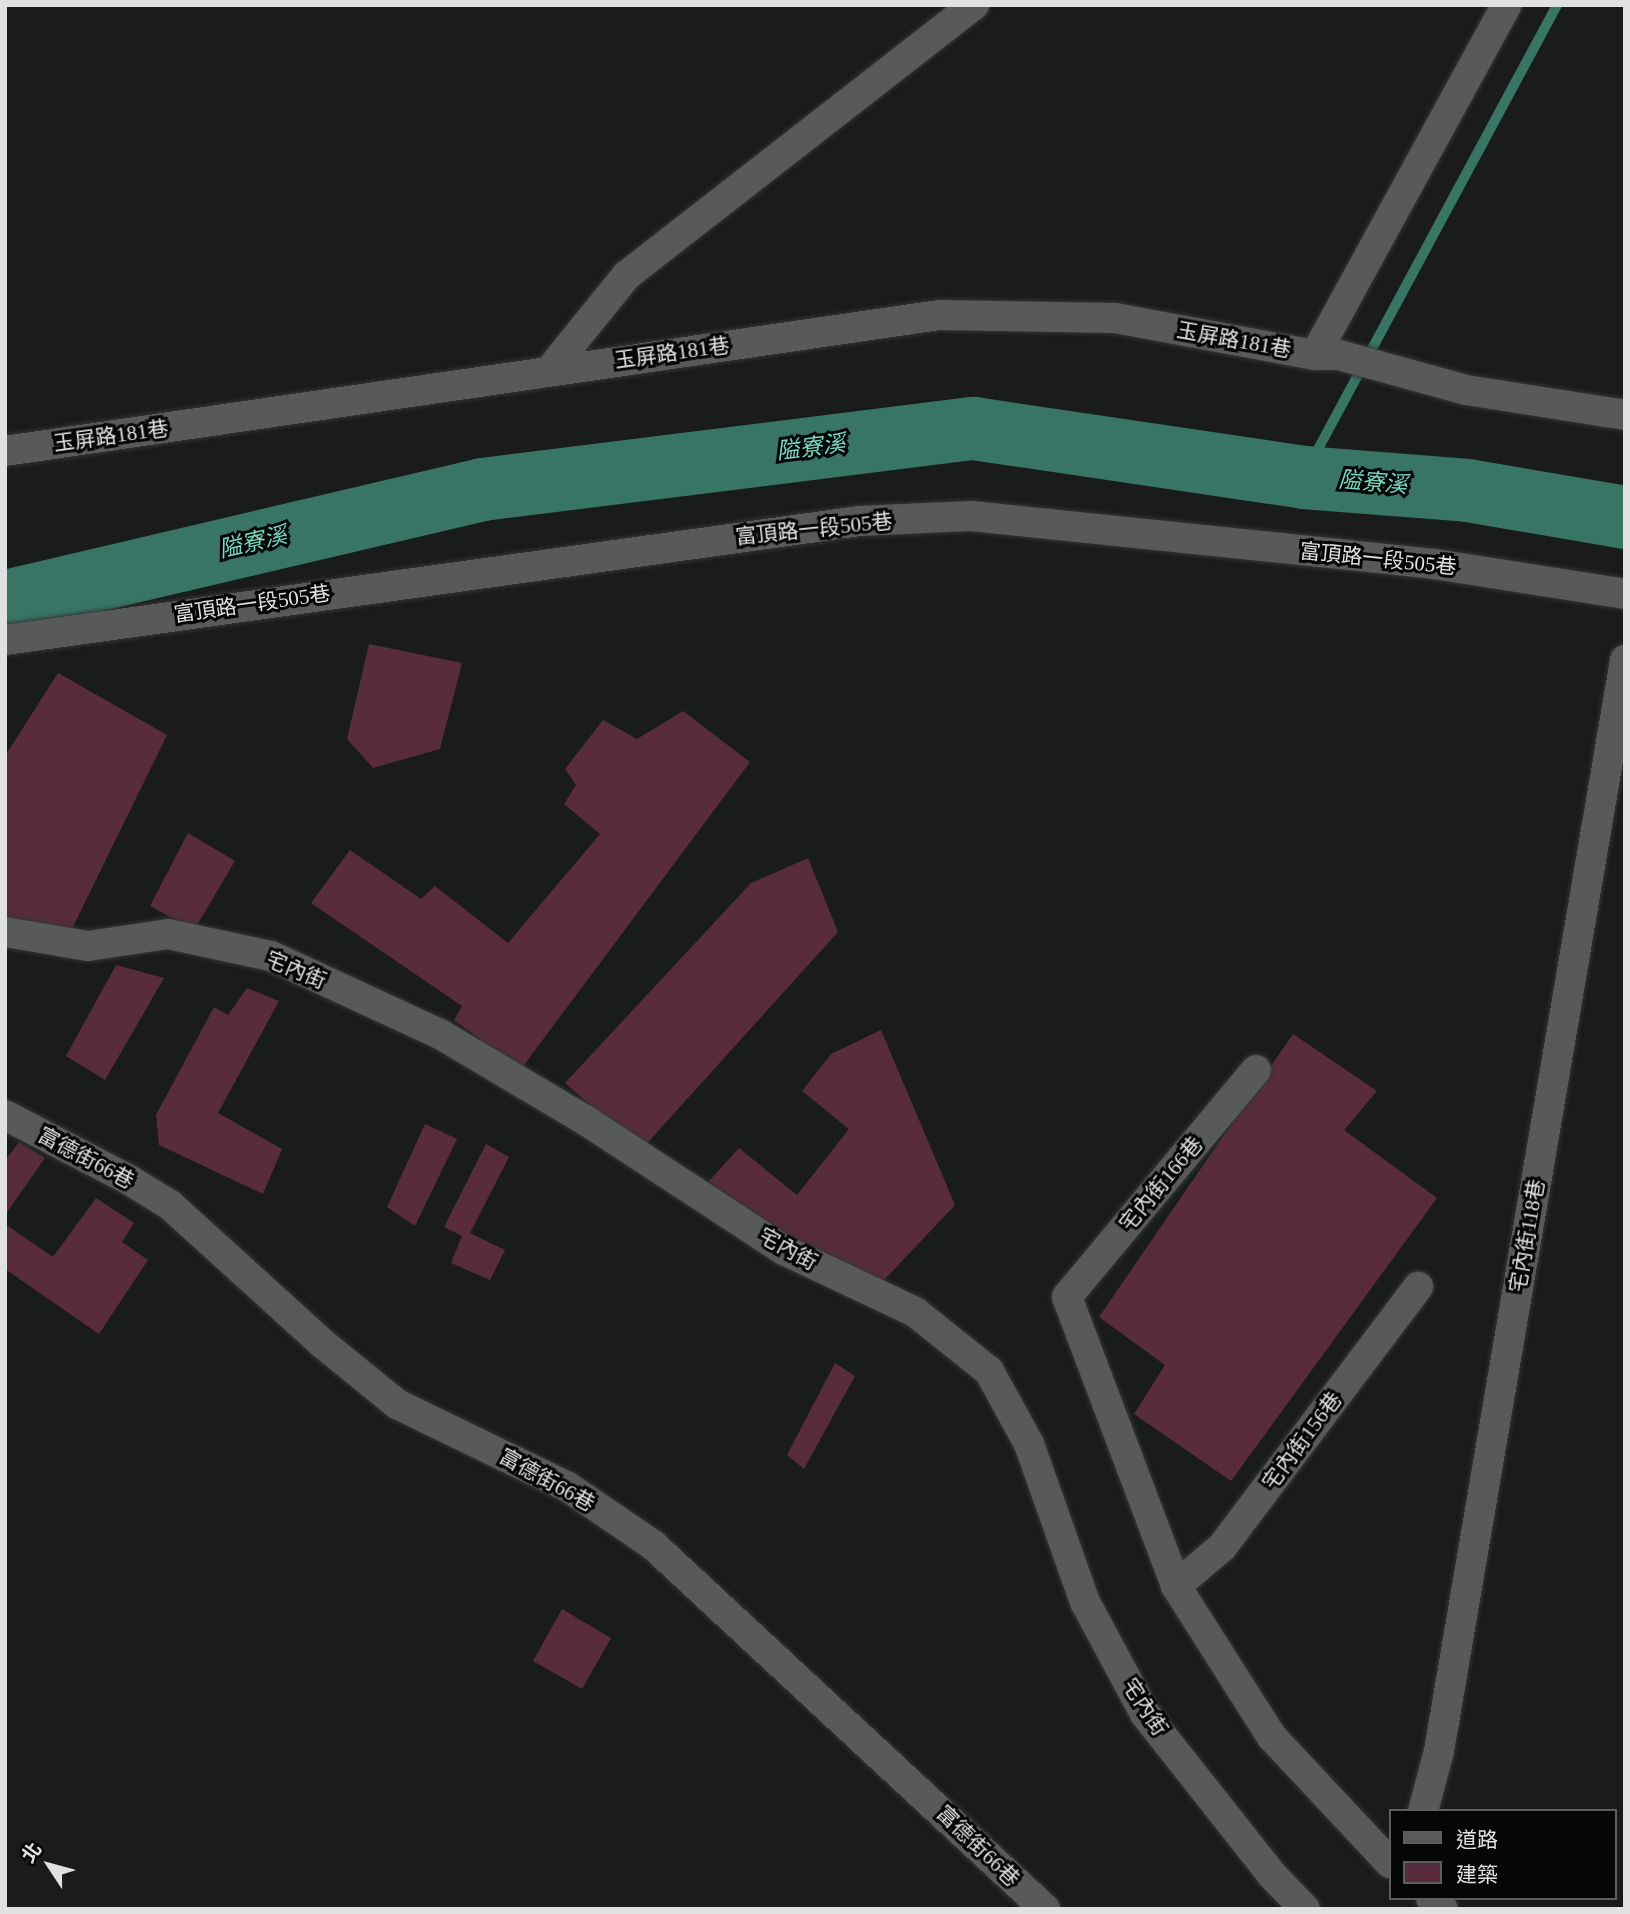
<!DOCTYPE html>
<meta charset="utf-8">
<style>
body{margin:0}
#map{position:relative;width:1630px;height:1914px;overflow:hidden;background:#191c1b;font-family:"Times New Roman","Noto Sans TC",serif}
div>[style]{position:absolute}
.stream>*{height:10px;margin:-5px;padding:0 5px;transform-origin:5px;border-radius:5px;background:#387565}
.river>*{height:63px;margin:-31.5px;padding:0 31.5px;transform-origin:31.5px;border-radius:31.5px;background:#387565}
.building>*{inset:0;background:#582c3d}
.roads{filter:drop-shadow(0 0 2px #353636) drop-shadow(0 0 2px #353636)}
.street>*{height:30px;margin:-15px;padding:0 15px;transform-origin:15px;border-radius:15px;background:#575a59}
span{translate:-50% -50%;white-space:nowrap;text-align:center;line-height:1.15;-webkit-text-stroke:6px #050606;paint-order:stroke}
.street-label{font-size:21px;color:#e0e2e2}
.water-label{font-size:23px;color:#79d9c0;font-style:italic}
.frame{position:absolute;inset:0;border:7px solid #e0e2e2;pointer-events:none}
.legend{position:absolute;left:1389px;top:1809px;width:228px;height:91px;box-sizing:border-box;background:#050606;border:2px solid #5d5e5e;margin:0;padding:9px 12px;list-style:none;font-size:21px;color:#e0e2e2}
.legend li{display:flex;align-items:center;gap:14px;height:35px}
.legend b{width:35px;border:2px solid #5d5e5e}
.north{position:absolute;left:14px;top:1830px;width:70px;height:70px;-webkit-text-stroke:5px #050606;paint-order:stroke;rotate:306deg;font-size:19px;font-weight:700;line-height:28px;text-align:center;color:#e0e2e2}
.north::after{content:'';display:block;margin:auto;width:24px;height:32px;background:#e0e2e2;clip-path:polygon(50% 0,100% 100%,50% 72%,0 100%)}
</style>
<div id="map">
<div class="stream">
<div style="left:1303px;top:477px;width:536px;rotate:-61.71deg"></div>
</div>
<div class="river">
<div style="left:5px;top:601px;width:490px;rotate:-13.2deg"></div>
<div style="left:482px;top:489px;width:495px;rotate:-7.1deg"></div>
<div style="left:973px;top:428px;width:334px;rotate:8.4deg"></div>
<div style="left:1303px;top:477px;width:165px;rotate:4.5deg"></div>
<div style="left:1467px;top:490px;width:160px;rotate:9.7deg"></div>
</div>
<div class="building">
<div style="clip-path:polygon(369px 644px,462px 663px,440px 749px,373px 768px,347px 739px)"></div>
<div style="clip-path:polygon(58px 673px,167px 735px,68px 937px,5px 924px,5px 756px)"></div>
<div style="clip-path:polygon(683px 711px,750px 762px,521px 1069px,454px 1020px,462px 1006px,311px 903px,350px 850px,421px 899px,435px 886px,508px 943px,600px 834px,564px 804px,576px 785px,565px 769px,603px 720px,637px 739px)"></div>
<div style="clip-path:polygon(188px 833px,235px 861px,194px 930px,150px 906px)"></div>
<div style="clip-path:polygon(808px 858px,838px 932px,641px 1150px,565px 1083px,751px 883px)"></div>
<div style="clip-path:polygon(116px 965px,164px 978px,105px 1080px,66px 1056px)"></div>
<div style="clip-path:polygon(247px 988px,279px 1001px,218px 1113px,282px 1149px,263px 1194px,159px 1145px,156px 1115px,214px 1007px,228px 1015px)"></div>
<div style="clip-path:polygon(881px 1030px,955px 1205px,869px 1296px,698px 1193px,739px 1148px,797px 1195px,849px 1129px,802px 1091px,831px 1054px)"></div>
<div style="clip-path:polygon(1293px 1034px,1377px 1091px,1344px 1130px,1437px 1198px,1231px 1481px,1134px 1414px,1165px 1365px,1099px 1317px)"></div>
<div style="clip-path:polygon(425px 1124px,457px 1139px,415px 1226px,387px 1207px)"></div>
<div style="clip-path:polygon(19px 1142px,45px 1158px,5px 1215px,5px 1161px)"></div>
<div style="clip-path:polygon(486px 1144px,509px 1157px,470px 1233px,505px 1250px,490px 1280px,451px 1263px,462px 1236px,444px 1227px)"></div>
<div style="clip-path:polygon(96px 1198px,134px 1223px,122px 1242px,148px 1260px,99px 1334px,5px 1269px,5px 1224px,53px 1257px)"></div>
<div style="clip-path:polygon(835px 1363px,855px 1376px,804px 1469px,787px 1455px)"></div>
<div style="clip-path:polygon(562px 1609px,611px 1638px,582px 1689px,533px 1661px)"></div>
</div>
<div class="roads">
<div class="street">
<div style="left:1315px;top:355px;width:399px;rotate:-61.3deg"></div>
<div style="left:550px;top:370px;width:122px;rotate:-51deg"></div>
<div style="left:627px;top:275px;width:440px;rotate:-37.9deg"></div>
<div style="left:5px;top:451px;width:945px;rotate:-8.28deg"></div>
<div style="left:940px;top:315px;width:175px;rotate:1deg"></div>
<div style="left:1115px;top:318px;width:203px;rotate:10.5deg"></div>
<div style="left:1315px;top:355px;width:24px"></div>
<div style="left:1339px;top:355px;width:132px;rotate:15.4deg"></div>
<div style="left:1466px;top:390px;width:161px;rotate:8.9deg"></div>
<div style="left:5px;top:640px;width:862px;rotate:-7.93deg"></div>
<div style="left:859px;top:521px;width:112px;rotate:-2.6deg"></div>
<div style="left:971px;top:516px;width:465px;rotate:5.9deg"></div>
<div style="left:1434px;top:564px;width:193px;rotate:8.9deg"></div>
<div style="left:5px;top:932px;width:84px;rotate:9.6deg"></div>
<div style="left:88px;top:946px;width:81px;rotate:-8.5deg"></div>
<div style="left:168px;top:934px;width:105px;rotate:12.1deg"></div>
<div style="left:271px;top:956px;width:186px;rotate:24.8deg"></div>
<div style="left:440px;top:1034px;width:169px;rotate:30.7deg"></div>
<div style="left:585px;top:1120px;width:238px;rotate:33.2deg"></div>
<div style="left:784px;top:1250px;width:145px;rotate:25.3deg"></div>
<div style="left:915px;top:1312px;width:95px;rotate:38.6deg"></div>
<div style="left:989px;top:1371px;width:83px;rotate:61.3deg"></div>
<div style="left:1029px;top:1444px;width:168px;rotate:70.5deg"></div>
<div style="left:1085px;top:1602px;width:127px;rotate:61.8deg"></div>
<div style="left:1145px;top:1714px;width:205px;rotate:51.7deg"></div>
<div style="left:1272px;top:1875px;width:47px;rotate:45.9deg"></div>
<div style="left:1256px;top:1070px;width:295px;rotate:129.8deg"></div>
<div style="left:1067px;top:1297px;width:309px;rotate:69.3deg"></div>
<div style="left:1176px;top:1586px;width:179px;rotate:57.6deg"></div>
<div style="left:1272px;top:1737px;width:173px;rotate:46.9deg"></div>
<div style="left:5px;top:1115px;width:142px;rotate:27.6deg"></div>
<div style="left:131px;top:1181px;width:46px;rotate:31.6deg"></div>
<div style="left:170px;top:1205px;width:205px;rotate:42.2deg"></div>
<div style="left:322px;top:1343px;width:97px;rotate:39.1deg"></div>
<div style="left:397px;top:1404px;width:190px;rotate:25.9deg"></div>
<div style="left:568px;top:1487px;width:103px;rotate:34.3deg"></div>
<div style="left:653px;top:1545px;width:535px;rotate:42.88deg"></div>
<div style="left:1176px;top:1586px;width:60px;rotate:-40.3deg"></div>
<div style="left:1222px;top:1547px;width:326px;rotate:-53deg"></div>
<div style="left:1423px;top:1811px;width:62px;rotate:-75.1deg"></div>
<div style="left:1439px;top:1751px;width:1107px;rotate:-80.32deg"></div>
<div style="left:1431px;top:1898px;width:16px;rotate:43deg"></div>
</div>
</div>
<div class="street-label">
<span style="left:1234px;top:340px;rotate:10deg">玉屏路181巷</span>
<span style="left:672px;top:353px;rotate:-8deg">玉屏路181巷</span>
<span style="left:111px;top:436px;rotate:-8deg">玉屏路181巷</span>
<span style="left:814px;top:529px;rotate:-6deg">富頂路一段505巷</span>
<span style="left:1378px;top:559px;rotate:6deg">富頂路一段505巷</span>
<span style="left:252px;top:604px;rotate:-8deg">富頂路一段505巷</span>
<span style="left:296px;top:970px;rotate:23deg">宅內街</span>
<span style="left:86px;top:1158px;rotate:28deg">富德街66巷</span>
<span style="left:1161px;top:1184px;rotate:-50deg">宅內街166巷</span>
<span style="left:1527px;top:1236px;rotate:-80deg">宅內街118巷</span>
<span style="left:788px;top:1249px;rotate:29deg">宅內街</span>
<span style="left:1302px;top:1441px;rotate:-53deg">宅內街156巷</span>
<span style="left:547px;top:1480px;rotate:29deg">富德街66巷</span>
<span style="left:1145px;top:1707px;rotate:57deg">宅內街</span>
<span style="left:978px;top:1846px;rotate:44deg">富德街66巷</span>
</div>
<div class="water-label">
<span style="left:811px;top:448px;rotate:-7deg">隘寮溪</span>
<span style="left:1373px;top:483px;rotate:5deg">隘寮溪</span>
<span style="left:253px;top:543px;rotate:-13deg">隘寮溪</span>
</div>
<div class="frame"></div>
<ul class="legend">
<li><b style="height:9px;background:#575a59"></b>道路</li>
<li><b style="height:19px;background:#582c3d"></b>建築</li>
</ul>
<div class="north">北</div>
</div>
